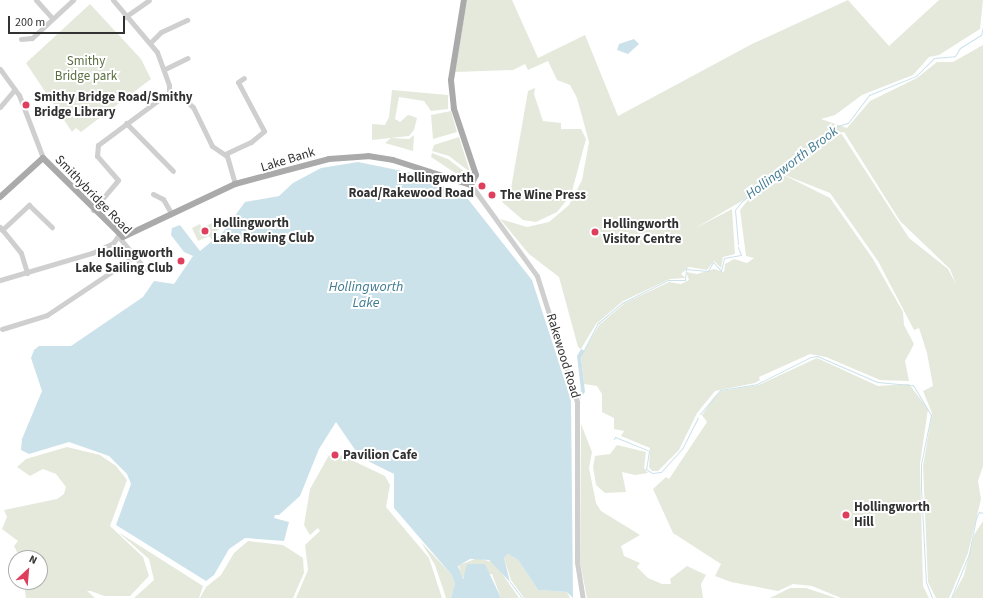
<!DOCTYPE html>
<style>
body{margin:0}
#map{position:relative;width:983px;height:598px;overflow:hidden;background:#fff;font-family:"Source Sans 3",sans-serif}
div>[style]{position:absolute}
.green>*{inset:0;background:#e4e9dc}
.water>*{inset:0;background:#cce2ea}
.stream>*{height:1px;margin:-0.5px;padding:0 0.5px;transform-origin:0.5px;border-radius:0.5px;background:#cce2ea}
.minor>*{height:5px;margin:-2.5px;padding:0 2.5px;transform-origin:2.5px;border-radius:2.5px;background:#cfcfcf}
.major>*{height:6px;margin:-3px;padding:0 3px;transform-origin:3px;border-radius:3px;background:#aaa}
.dots>*{width:11px;height:11px;translate:-50% -50%;box-sizing:border-box;border:2px solid #fff;border-radius:50%}
span{translate:-50% -50%;white-space:nowrap;text-align:center;line-height:1.15;-webkit-text-stroke:4px #fff;paint-order:stroke}
.park-label{font-size:13px;color:#5a6d40}
.poi-label{font-size:13px;color:#323232;font-weight:700}
.left{translate:0 -50%;text-align:left}
.right{translate:-100% -50%;text-align:right}
.street-label{font-size:13px;color:#323232}
.water-label{font-size:14px;color:#427c93;font-style:italic}
.north{position:absolute;left:8px;top:550px;width:40px;height:40px;box-sizing:border-box;background:#fff;border:1px solid #adadad;border-radius:50%;rotate:26deg;font-size:11px;font-weight:700;line-height:16px;text-align:center;color:#323232}
.north::after{content:'';display:block;margin:auto;width:14px;height:18px;background:#df3f5c;clip-path:polygon(50% 0,100% 100%,50% 72%,0 100%)}
.scale{position:absolute;left:8px;top:16px;width:117px;height:18px;box-sizing:border-box;border:2px solid #323232;border-top:0;padding-left:5px;font-size:12px;line-height:14px;white-space:nowrap;color:#323232;-webkit-text-stroke:3px #fff;paint-order:stroke}
</style>
<div id="map">
<div class="green">
<div style="clip-path:polygon(evenodd,467px 0,512px 0,538px 58px,585px 35px,618px 116px,752px 44px,848px 0,889px 46px,939px 0,983px 0,980px 29px,939px 55px,929px 57px,913px 75px,862px 95px,835px 115px,821px 119px,847px 128px,870px 101px,917px 78px,937px 62px,953px 62px,983px 45px,983px 466px,978px 481px,981px 499px,968px 553px,949px 598px,936px 598px,928px 582px,923px 466px,932px 413px,923px 391px,933px 386px,927px 353px,919px 328px,914px 330px,878px 261px,830px 193px,782px 174px,830px 198px,873px 259px,903px 312px,904px 325px,914px 344px,905px 361px,909px 381px,880px 380px,826px 357px,810px 354px,759px 377px,760px 380px,755px 383px,715px 391px,697px 413px,679px 450px,658px 471px,652px 471px,649px 467px,650px 448px,621px 436px,624px 431px,614px 429px,614px 418px,602px 412px,602px 394px,597px 386px,584px 384px,581px 356px,599px 325px,625px 303px,669px 282px,681px 284px,689px 280px,686px 272px,697px 274px,714px 269px,724px 272px,725px 264px,734px 259px,747px 263px,754px 258px,746px 256px,740px 210px,752px 195px,694px 229px,732px 209px,735px 254px,723px 257px,721px 268px,714px 261px,707px 270px,689px 267px,681px 274px,686px 278px,670px 279px,623px 301px,596px 324px,581px 349px,578px 347px,559px 277px,529px 254px,500px 219px,527px 227px,549px 222px,569px 205px,582px 180px,589px 142px,577px 98px,570px 85px,557px 80px,548px 61px,528px 70px,525px 64px,513px 70px,455px 72px,467px 0,844px 132px,900px 221px,950px 269px,956px 284px,948px 269px,909px 238px,841px 133px,800px 159px,822px 137px,844px 132px)"></div>
<div style="clip-path:polygon(90px 4px,141px 59px,151px 79px,81px 132px,76px 128px,72px 132px,26px 63px)"></div>
<div style="clip-path:polygon(535px 88px,534px 94px,543px 121px,561px 123px,561px 129px,581px 129px,586px 139px,571px 195px,557px 212px,536px 222px,523px 220px,502px 202px,510px 194px,528px 91px)"></div>
<div style="clip-path:polygon(392px 90px,448px 95px,448px 109px,431px 111px,424px 101px,399px 97px,395px 119px,400px 122px,408px 115px,412px 116px,417px 118px,414px 130px,409px 136px,372px 140px,372px 124px,385px 125px,389px 117px)"></div>
<div style="clip-path:polygon(451px 111px,457px 132px,433px 139px,431px 115px)"></div>
<div style="clip-path:polygon(414px 135px,413px 151px,385px 143px,391px 138px,409px 139px)"></div>
<div style="clip-path:polygon(459px 137px,470px 172px,449px 156px,432px 151px,434px 145px)"></div>
<div style="clip-path:polygon(432px 153px,448px 159px,470px 176px,466px 180px,431px 157px)"></div>
<div style="clip-path:polygon(216px 221px,219px 230px,214px 232px,216px 238px,212px 240px,209px 236px,198px 241px,192px 228px,200px 224px,202px 228px)"></div>
<div style="clip-path:polygon(817px 358px,878px 386px,909px 384px,928px 409px,920px 464px,923px 586px,929px 598px,841px 598px,812px 586px,793px 584px,778px 591px,731px 582px,715px 576px,721px 564px,673px 533px,653px 489px,666px 477px,669px 479px,707px 422px,702px 415px,713px 399px,721px 391px,759px 385px)"></div>
<div style="clip-path:polygon(581px 424px,592px 452px,589px 468px,596px 503px,601px 511px,640px 535px,621px 546px,624px 556px,640px 563px,637px 567px,648px 578px,662px 584px,671px 584px,670px 579px,687px 566px,706px 575px,701px 584px,703px 598px,587px 598px,580px 562px)"></div>
<div style="clip-path:polygon(617px 445px,646px 452px,644px 468px,648px 473px,635px 475px,622px 472px,626px 492px,605px 493px,596px 485px,593px 467px,595px 456px,610px 454px)"></div>
<div style="clip-path:polygon(67px 447px,100px 455px,116px 466px,127px 480px,110px 526px,143px 557px,149px 576px,130px 596px,104px 596px,91px 591px,87px 591px,95px 598px,26px 598px,24px 582px,40px 582px,40px 558px,20px 558px,14px 546px,18px 541px,2px 529px,7px 517px,4px 510px,57px 499px,64px 494px,66px 487px,56px 474px,43px 469px,30px 476px,17px 467px,26px 459px)"></div>
<div style="clip-path:polygon(329px 455px,335px 461px,341px 455px,385px 476px,390px 485px,386px 507px,429px 558px,442px 598px,296px 598px,308px 570px,305px 545px,320px 531px,318px 528px,310px 535px,304px 525px,310px 489px)"></div>
<div style="clip-path:polygon(983px 521px,983px 598px,952px 598px,964px 575px,974px 535px)"></div>
<div style="clip-path:polygon(118px 532px,203px 586px,199px 598px,134px 598px,154px 580px,149px 559px)"></div>
<div style="clip-path:polygon(248px 541px,283px 545px,303px 558px,304px 573px,293px 598px,200px 598px,206px 587px,221px 575px,234px 553px)"></div>
<div style="clip-path:polygon(421px 542px,451px 574px,455px 583px,451px 598px,446px 598px,435px 565px)"></div>
<div style="clip-path:polygon(508px 554px,518px 560px,538px 590px,567px 592px,570px 598px,524px 598px,511px 580px,504px 558px)"></div>
<div style="clip-path:polygon(478px 558px,495px 563px,519px 598px,501px 598px,492px 574px,461px 577px,459px 565px)"></div>
<div style="clip-path:polygon(790px 588px,806px 588px,836px 598px,770px 598px)"></div>
</div>
<div class="water">
<div style="clip-path:polygon(634px 39px,639px 44px,628px 54px,617px 50px,619px 44px)"></div>
<div style="clip-path:polygon(358px 162px,412px 173px,464px 194px,532px 280px,571px 400px,573px 598px,567px 592px,538px 590px,518px 560px,508px 554px,504px 558px,510px 582px,489px 560px,470px 559px,458px 566px,463px 579px,467px 564px,485px 564px,501px 598px,451px 598px,455px 583px,451px 574px,394px 508px,394px 474px,360px 457px,336px 422px,319px 449px,300px 496px,279px 515px,275px 515px,274px 518px,289px 522px,284px 541px,245px 538px,229px 549px,214px 575px,206px 581px,116px 525px,131px 484px,127px 474px,109px 456px,69px 442px,29px 454px,21px 450px,22px 439px,42px 391px,31px 358px,34px 350px,39px 346px,71px 346px,143px 297px,154px 281px,174px 284px,193px 256px,184px 252px,171px 235px,172px 228px,180px 225px,200px 251px,223px 232px,245px 202px,279px 196px,293px 183px,321px 168px)"></div>
<div style="clip-path:polygon(581px 349px,585px 351px,581px 357px,585px 392px,579px 400px,581px 390px,577px 356px)"></div>
</div>
<div class="stream">
<div style="left:738px;top:244px;width:34px;rotate:-95deg"></div>
<div style="left:735px;top:210px;width:10px;rotate:-53deg"></div>
<div style="left:741px;top:202px;width:123px;rotate:-38.1deg"></div>
<div style="left:838px;top:126px;width:10px;rotate:-17deg"></div>
<div style="left:848px;top:123px;width:35px;rotate:-53deg"></div>
<div style="left:869px;top:95px;width:51px;rotate:-22deg"></div>
<div style="left:916px;top:76px;width:25px;rotate:-45deg"></div>
<div style="left:934px;top:58px;width:21px;rotate:-5deg"></div>
<div style="left:955px;top:56px;width:9px;rotate:-58deg"></div>
<div style="left:960px;top:48px;width:25px;rotate:-32deg"></div>
<div style="left:981px;top:35px;width:8px;rotate:-76deg"></div>
<div style="left:584px;top:350px;width:29px;rotate:-63deg"></div>
<div style="left:597px;top:324px;width:33px;rotate:-40deg"></div>
<div style="left:622px;top:303px;width:51px;rotate:-26.6deg"></div>
<div style="left:668px;top:280px;width:17px"></div>
<div style="left:685px;top:280px;width:11px;rotate:-85deg"></div>
<div style="left:686px;top:269px;width:22px;rotate:5deg"></div>
<div style="left:708px;top:271px;width:10px;rotate:-61deg"></div>
<div style="left:713px;top:262px;width:12px;rotate:48deg"></div>
<div style="left:721px;top:271px;width:13px;rotate:-77deg"></div>
<div style="left:724px;top:258px;width:17px;rotate:-10deg"></div>
<div style="left:741px;top:255px;width:9px;rotate:-111deg"></div>
<div style="left:700px;top:414px;width:31px;rotate:-50deg"></div>
<div style="left:720px;top:390px;width:37px;rotate:-9deg"></div>
<div style="left:757px;top:384px;width:60px;rotate:-26.6deg"></div>
<div style="left:811px;top:357px;width:6px;rotate:-9deg"></div>
<div style="left:817px;top:356px;width:65px;rotate:23.4deg"></div>
<div style="left:877px;top:382px;width:36px;rotate:5deg"></div>
<div style="left:913px;top:385px;width:35px;rotate:59deg"></div>
<div style="left:931px;top:415px;width:50px;rotate:101.5deg"></div>
<div style="left:921px;top:464px;width:24px;rotate:90deg"></div>
<div style="left:921px;top:488px;width:94px;rotate:87deg"></div>
<div style="left:926px;top:582px;width:17px;rotate:69deg"></div>
<div style="left:614px;top:439px;width:2px;rotate:-63deg"></div>
<div style="left:615px;top:437px;width:37px;rotate:22deg"></div>
<div style="left:649px;top:451px;width:18px;rotate:99deg"></div>
<div style="left:646px;top:469px;width:7px;rotate:34deg"></div>
<div style="left:652px;top:473px;width:9px;rotate:-6deg"></div>
<div style="left:661px;top:472px;width:31px;rotate:-48deg"></div>
<div style="left:682px;top:449px;width:35px;rotate:-63deg"></div>
<div style="left:510px;top:582px;width:20px;rotate:53deg"></div>
<div style="left:951px;top:598px;width:48px;rotate:-67.8deg"></div>
<div style="left:969px;top:554px;width:37px;rotate:-79deg"></div>
<div style="left:976px;top:518px;width:7px;rotate:-63deg"></div>
<div style="left:979px;top:512px;width:4px;rotate:14deg"></div>
</div>
<div class="minor">
<div style="left:36px;top:0;width:24px;rotate:48deg"></div>
<div style="left:113px;top:0;width:68px;rotate:49.8deg"></div>
<div style="left:157px;top:52px;width:35px;rotate:70deg"></div>
<div style="left:169px;top:85px;width:11px;rotate:90deg"></div>
<div style="left:125px;top:17px;width:29px;rotate:-35deg"></div>
<div style="left:21px;top:39px;width:11px;rotate:-5deg"></div>
<div style="left:32px;top:38px;width:56px;rotate:-42.8deg"></div>
<div style="left:151px;top:42px;width:14px;rotate:-45deg"></div>
<div style="left:161px;top:32px;width:29px;rotate:-25deg"></div>
<div style="left:0;top:69px;width:32px;rotate:54deg"></div>
<div style="left:19px;top:95px;width:67px;rotate:69.1deg"></div>
<div style="left:165px;top:69px;width:25px;rotate:-26deg"></div>
<div style="left:0;top:107px;width:23px;rotate:-50deg"></div>
<div style="left:126px;top:123px;width:67px;rotate:45.6deg"></div>
<div style="left:225px;top:154px;width:29px;rotate:-25deg"></div>
<div style="left:251px;top:142px;width:17px;rotate:-40deg"></div>
<div style="left:264px;top:131px;width:55px;rotate:-118deg"></div>
<div style="left:238px;top:82px;width:7px;rotate:-34deg"></div>
<div style="left:471px;top:185px;width:112px;rotate:54deg"></div>
<div style="left:537px;top:276px;width:132px;rotate:72.4deg"></div>
<div style="left:577px;top:402px;width:160px;rotate:90deg"></div>
<div style="left:577px;top:562px;width:36px;rotate:81deg"></div>
<div style="left:153px;top:194px;width:11px;rotate:27deg"></div>
<div style="left:163px;top:199px;width:16px;rotate:60deg"></div>
<div style="left:93px;top:210px;width:39px;rotate:-50deg"></div>
<div style="left:118px;top:180px;width:32px;rotate:-131deg"></div>
<div style="left:97px;top:156px;width:11px;rotate:-85deg"></div>
<div style="left:98px;top:145px;width:82px;rotate:-36.6deg"></div>
<div style="left:164px;top:96px;width:20px;rotate:9deg"></div>
<div style="left:184px;top:99px;width:12px;rotate:42deg"></div>
<div style="left:193px;top:107px;width:43px;rotate:64deg"></div>
<div style="left:212px;top:146px;width:18px;rotate:34deg"></div>
<div style="left:227px;top:156px;width:29px;rotate:74deg"></div>
<div style="left:0;top:227px;width:33px;rotate:51deg"></div>
<div style="left:21px;top:253px;width:21px;rotate:73deg"></div>
<div style="left:2px;top:230px;width:37px;rotate:-43deg"></div>
<div style="left:29px;top:205px;width:32px;rotate:44deg"></div>
<div style="left:0;top:280px;width:96px;rotate:-16.4deg"></div>
<div style="left:92px;top:253px;width:23px;rotate:-25deg"></div>
<div style="left:113px;top:243px;width:9px;rotate:-54deg"></div>
<div style="left:118px;top:236px;width:43px;rotate:50.7deg"></div>
<div style="left:2px;top:329px;width:47px;rotate:-17.3deg"></div>
<div style="left:47px;top:315px;width:106px;rotate:-33.8deg"></div>
</div>
<div class="major">
<div style="left:0;top:197px;width:58px;rotate:-42.2deg"></div>
<div style="left:43px;top:158px;width:112px;rotate:44.6deg"></div>
<div style="left:123px;top:237px;width:124px;rotate:-25.3deg"></div>
<div style="left:235px;top:184px;width:97px;rotate:-14.9deg"></div>
<div style="left:329px;top:159px;width:39px;rotate:-4deg"></div>
<div style="left:368px;top:156px;width:25px;rotate:9deg"></div>
<div style="left:393px;top:160px;width:82px;rotate:17.8deg"></div>
<div style="left:471px;top:185px;width:11px;rotate:-63deg"></div>
<div style="left:476px;top:175px;width:70px;rotate:-108.4deg"></div>
<div style="left:454px;top:109px;width:29px;rotate:-96deg"></div>
<div style="left:451px;top:80px;width:81px;rotate:-80.8deg"></div>
</div>
<div class="dots">
<div style="left:26px;top:105px;background:#df3f5c"></div>
<div style="left:482px;top:186px;background:#df3f5c"></div>
<div style="left:492px;top:195px;background:#df3f5c"></div>
<div style="left:205px;top:231px;background:#df3f5c"></div>
<div style="left:595px;top:232px;background:#df3f5c"></div>
<div style="left:181px;top:261px;background:#df3f5c"></div>
<div style="left:335px;top:455px;background:#df3f5c"></div>
<div style="left:846px;top:515px;background:#df3f5c"></div>
</div>
<div class="park-label">
<span style="left:86px;top:69px">Smithy<br>Bridge park</span>
</div>
<div class="poi-label">
<span class="left" style="left:34px;top:105px">Smithy Bridge Road/Smithy<br>Bridge Library</span>
<span class="right" style="left:474px;top:186px">Hollingworth<br>Road/Rakewood Road</span>
<span class="left" style="left:500px;top:195px">The Wine Press</span>
<span class="left" style="left:213px;top:231px">Hollingworth<br>Lake Rowing Club</span>
<span class="left" style="left:603px;top:232px">Hollingworth<br>Visitor Centre</span>
<span class="right" style="left:173px;top:261px">Hollingworth<br>Lake Sailing Club</span>
<span class="left" style="left:343px;top:455px">Pavilion Cafe</span>
<span class="left" style="left:854px;top:515px">Hollingworth<br>Hill</span>
</div>
<div class="street-label">
<span style="left:288px;top:160px;rotate:-17deg">Lake Bank</span>
<span style="left:93px;top:195px;rotate:46deg">Smithybridge Road</span>
<span style="left:563px;top:356px;rotate:73deg">Rakewood Road</span>
</div>
<div class="water-label">
<span style="left:792px;top:163px;rotate:-37deg">Hollingworth Brook</span>
<span style="left:366px;top:295px">Hollingworth<br>Lake</span>
</div>
<div class="north">N</div>
<div class="scale">200 m</div>
</div>
